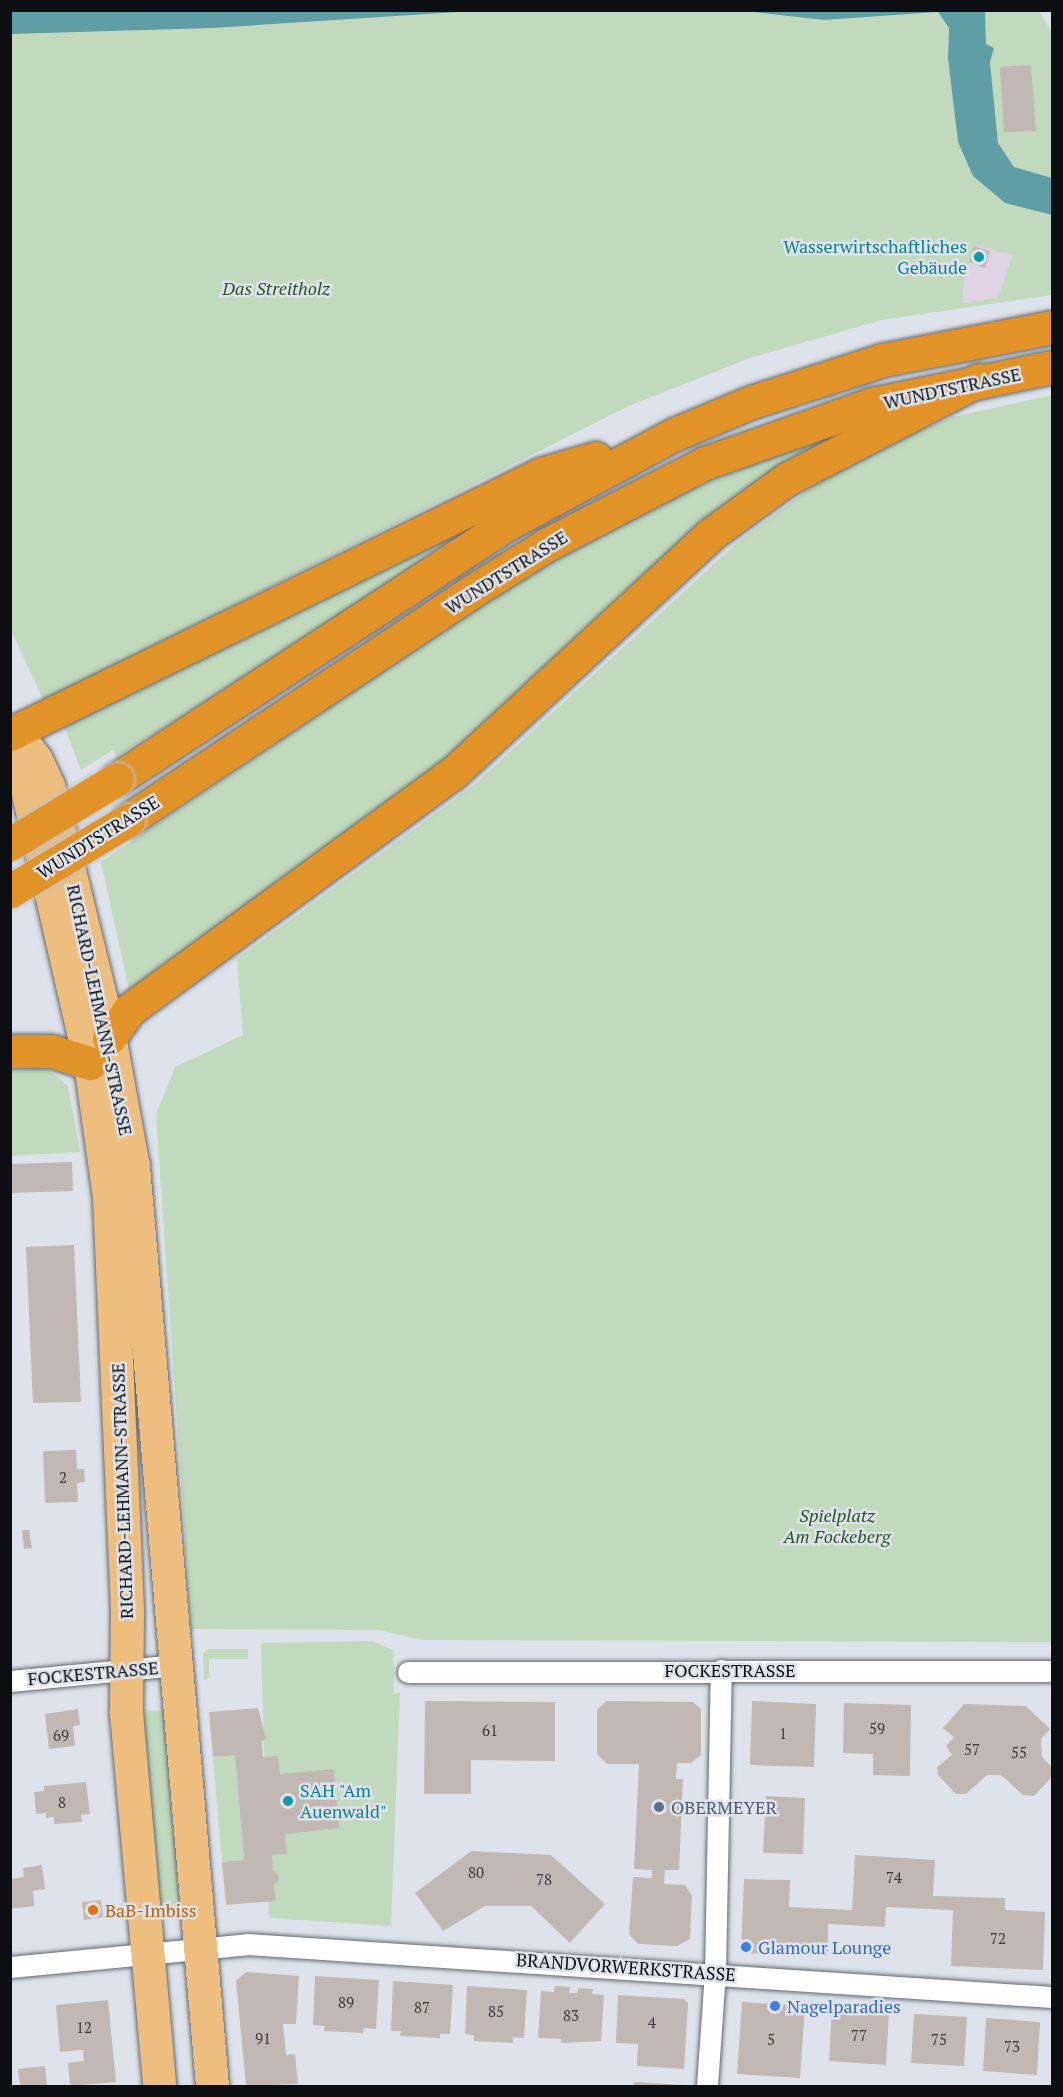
<!DOCTYPE html>
<meta charset="utf-8">
<style>
body{margin:0}
#map{position:relative;width:1063px;height:2097px;overflow:hidden;background:#dee3eb;font-family:"PT Serif",serif}
div>[style]{position:absolute}
.industrial>*{inset:0;background:#e1d3e6}
.green>*{inset:0;background:#c1dabd}
.water>*{inset:0;background:#5f9ea5}
.building>*{inset:0;background:#c1b8b4}
.roads{filter:drop-shadow(0 0 2px #63686f) drop-shadow(0 0 2px #63686f)}
.street>*{height:21px;margin:-10.5px;padding:0 10.5px;transform-origin:10.5px;border-radius:10.5px;background:#fff}
.primary>*{height:33px;margin:-16.5px;padding:0 16.5px;transform-origin:16.5px;border-radius:16.5px;background:#eebe7e}
.highway>*{height:33px;margin:-16.5px;padding:0 16.5px;transform-origin:16.5px;border-radius:16.5px;background:#e29328}
.bridges{filter:drop-shadow(0 0 2px #c0c0c1) drop-shadow(0 0 2px #c0c0c1)}
.highway-bridge>*{height:33px;margin:-16.5px;padding:0 16.5px;transform-origin:16.5px;border-radius:16.5px;background:#e29328}
.dots>*{width:16px;height:16px;translate:-50% -50%;box-sizing:border-box;border:3px solid #dee3eb;border-radius:50%}
span{translate:-50% -50%;white-space:nowrap;text-align:center;line-height:1.15;-webkit-text-stroke:5px #dee3eb;paint-order:stroke}
.number-label{font-size:15px;color:#39383a}
.number-label span{-webkit-text-stroke-width:0}
.culture-label{font-size:18px;color:#0d838f}
.right{translate:-100% -50%;text-align:right}
.left{translate:0 -50%;text-align:left}
.park-label{font-size:18px;color:#275623;font-style:italic}
.street-label{font-size:18px;color:#0c0e11}
.service-label{font-size:18px;color:#4e5e75}
.food-label{font-size:18px;color:#c56008}
.shop-label{font-size:18px;color:#366cbe}
.frame{position:absolute;inset:0;border:12px solid #0c0e11;pointer-events:none}
</style>
<div id="map">
<div class="industrial">
<div style="clip-path:polygon(975px 244px,1012px 254px,998px 297px,963px 303px,964px 278px)"></div>
</div>
<div class="green">
<div style="clip-path:polygon(evenodd,474px 10px,745px 10px,824px 20px,938px 12px,949px 28px,948px 58px,1037px 212px,1052px 215px,1052px 295px,882px 320px,750px 358px,629px 406px,44px 701px,10px 628px,10px 34px,214px 28px,474px 10px,975px 245px,1012px 255px,998px 297px,963px 303px,964px 278px,975px 245px)"></div>
<div style="clip-path:polygon(985px 10px,1039px 11px,1052px 32px,1052px 178px,1014px 167px,998px 143px,990px 62px,994px 48px,986px 45px)"></div>
<div style="clip-path:polygon(1052px 395px,1052px 1642px,423px 1640px,378px 1630px,191px 1629px,156px 1114px,175px 1067px,243px 1035px,237px 959px,473px 786px,739px 541px,802px 494px,864px 453px,953px 417px)"></div>
<div style="clip-path:polygon(877px 418px,446px 766px,131px 999px,101px 862px,520px 580px,602px 530px,782px 450px)"></div>
<div style="clip-path:polygon(480px 513px,444px 544px,314px 633px,116px 757px,113px 750px,81px 770px,63px 723px)"></div>
<div style="clip-path:polygon(46px 1068px,68px 1086px,80px 1152px,11px 1156px,11px 1070px)"></div>
<div style="clip-path:polygon(372px 1641px,393px 1650px,394px 1693px,400px 1693px,391px 1926px,269px 1918px,261px 1643px)"></div>
<div style="clip-path:polygon(208px 1649px,248px 1649px,248px 1659px,209px 1659px,209px 1678px,204px 1680px,203px 1653px)"></div>
<div style="clip-path:polygon(165px 1710px,184px 1904px,154px 1907px,137px 1712px)"></div>
<div style="clip-path:polygon(235px 1755px,244px 1860px,222px 1862px,213px 1757px)"></div>
</div>
<div class="water">
<div style="clip-path:polygon(10px 11px,11px 10px,473px 11px,214px 28px,11px 34px)"></div>
<div style="clip-path:polygon(745px 11px,985px 11px,986px 44px,994px 48px,990px 62px,998px 143px,1014px 167px,1052px 178px,1052px 215px,1005px 203px,973px 176px,958px 142px,948px 58px,949px 28px,938px 12px,824px 20px)"></div>
</div>
<div class="building">
<div style="clip-path:polygon(1031px 65px,1036px 131px,1004px 132px,1000px 67px)"></div>
<div style="clip-path:polygon(974px 246px,990px 251px,985px 268px,969px 262px)"></div>
<div style="clip-path:polygon(72px 1162px,73px 1191px,10px 1193px,10px 1164px)"></div>
<div style="clip-path:polygon(74px 1245px,81px 1402px,33px 1403px,26px 1247px)"></div>
<div style="clip-path:polygon(76px 1450px,77px 1469px,84px 1469px,85px 1482px,77px 1483px,78px 1502px,45px 1503px,43px 1451px)"></div>
<div style="clip-path:polygon(22px 1530px,29px 1530px,32px 1548px,24px 1549px)"></div>
<div style="clip-path:polygon(425px 1701px,555px 1702px,555px 1761px,471px 1760px,471px 1794px,424px 1794px)"></div>
<div style="clip-path:polygon(606px 1701px,693px 1702px,701px 1709px,701px 1755px,691px 1763px,677px 1763px,676px 1779px,683px 1779px,679px 1870px,665px 1870px,664px 1884px,685px 1885px,692px 1896px,690px 1939px,677px 1946px,638px 1944px,629px 1934px,633px 1877px,652px 1878px,652px 1870px,634px 1869px,639px 1764px,607px 1764px,597px 1754px,597px 1710px)"></div>
<div style="clip-path:polygon(752px 1701px,816px 1704px,814px 1767px,750px 1765px)"></div>
<div style="clip-path:polygon(844px 1703px,911px 1705px,910px 1776px,873px 1775px,873px 1754px,843px 1753px)"></div>
<div style="clip-path:polygon(964px 1704px,1026px 1706px,1050px 1729px,1041px 1739px,1042px 1757px,1052px 1767px,1051px 1778px,1034px 1796px,1023px 1795px,1001px 1775px,987px 1775px,966px 1794px,956px 1794px,938px 1775px,937px 1767px,952px 1755px,946px 1746px,954px 1737px,943px 1728px)"></div>
<div style="clip-path:polygon(258px 1708px,266px 1738px,262px 1742px,263px 1757px,278px 1756px,280px 1774px,334px 1769px,339px 1828px,285px 1834px,287px 1854px,272px 1855px,273px 1871px,278px 1874px,279px 1880px,274px 1885px,276px 1901px,226px 1905px,222px 1862px,244px 1860px,235px 1755px,213px 1757px,209px 1712px)"></div>
<div style="clip-path:polygon(78px 1709px,80px 1725px,73px 1726px,75px 1746px,49px 1749px,45px 1714px)"></div>
<div style="clip-path:polygon(86px 1782px,90px 1814px,81px 1815px,82px 1822px,54px 1824px,54px 1817px,46px 1818px,46px 1813px,36px 1814px,34px 1792px,44px 1791px,44px 1786px)"></div>
<div style="clip-path:polygon(766px 1796px,805px 1798px,803px 1854px,763px 1853px)"></div>
<div style="clip-path:polygon(471px 1851px,551px 1855px,605px 1904px,570px 1943px,531px 1906px,485px 1906px,443px 1931px,415px 1893px)"></div>
<div style="clip-path:polygon(855px 1855px,935px 1860px,933px 1896px,1005px 1898px,1005px 1910px,1045px 1912px,1043px 1970px,951px 1966px,953px 1910px,886px 1907px,885px 1927px,828px 1924px,828px 1956px,741px 1953px,744px 1879px,790px 1880px,789px 1907px,852px 1910px)"></div>
<div style="clip-path:polygon(42px 1865px,45px 1889px,33px 1891px,34px 1906px,10px 1909px,10px 1879px,24px 1877px,23px 1868px)"></div>
<div style="clip-path:polygon(101px 1900px,103px 1917px,84px 1920px,82px 1902px)"></div>
<div style="clip-path:polygon(246px 1972px,299px 1976px,296px 2024px,283px 2024px,286px 2055px,295px 2054px,298px 2084px,246px 2086px,236px 1981px)"></div>
<div style="clip-path:polygon(315px 1976px,379px 1980px,376px 2029px,364px 2028px,363px 2033px,324px 2031px,325px 2026px,313px 2025px)"></div>
<div style="clip-path:polygon(393px 1981px,453px 1985px,450px 2034px,440px 2034px,440px 2038px,400px 2036px,401px 2031px,391px 2031px)"></div>
<div style="clip-path:polygon(467px 1986px,527px 1990px,524px 2038px,513px 2037px,513px 2043px,474px 2041px,474px 2035px,465px 2034px)"></div>
<div style="clip-path:polygon(555px 1986px,570px 1987px,569px 1993px,578px 1993px,578px 1988px,593px 1989px,592px 1994px,604px 1995px,601px 2041px,561px 2043px,561px 2039px,538px 2038px,541px 1991px,554px 1992px)"></div>
<div style="clip-path:polygon(618px 1995px,684px 1999px,688px 2003px,684px 2069px,637px 2066px,638px 2044px,616px 2043px)"></div>
<div style="clip-path:polygon(108px 2000px,116px 2082px,70px 2086px,68px 2063px,84px 2061px,83px 2050px,60px 2052px,56px 2005px)"></div>
<div style="clip-path:polygon(742px 2002px,805px 2006px,800px 2078px,737px 2074px)"></div>
<div style="clip-path:polygon(832px 2008px,889px 2011px,886px 2065px,829px 2061px)"></div>
<div style="clip-path:polygon(914px 2014px,967px 2017px,964px 2066px,911px 2063px)"></div>
<div style="clip-path:polygon(986px 2018px,1040px 2022px,1037px 2075px,983px 2071px)"></div>
<div style="clip-path:polygon(45px 2066px,47px 2086px,20px 2086px,18px 2069px)"></div>
<div style="clip-path:polygon(634px 2082px,684px 2085px,684px 2086px,634px 2086px)"></div>
</div>
<div class="roads">
<div class="street">
<div style="left:408px;top:1672px;width:644px;rotate:-0.09deg"></div>
<div style="left:10px;top:1681px;width:166px;rotate:-5.5deg"></div>
<div style="left:10px;top:1967px;width:238px;rotate:-5.5deg"></div>
<div style="left:247px;top:1944px;width:807px;rotate:3.77deg"></div>
<div style="left:707px;top:2086px;width:113px;rotate:-86deg"></div>
<div style="left:715px;top:1973px;width:303px;rotate:-88.9deg"></div>
</div>
<div class="primary">
<div style="left:15px;top:732px;width:35px;rotate:53deg"></div>
<div style="left:36px;top:760px;width:29px;rotate:65deg"></div>
<div style="left:48px;top:786px;width:246px;rotate:76.1deg"></div>
<div style="left:107px;top:1025px;width:143px;rotate:79.6deg"></div>
<div style="left:133px;top:1166px;width:923px;rotate:85.09deg"></div>
<div style="left:17px;top:746px;width:325px;rotate:77deg"></div>
<div style="left:90px;top:1063px;width:135px;rotate:81.9deg"></div>
<div style="left:109px;top:1197px;width:414px;rotate:87.5deg"></div>
<div style="left:127px;top:1611px;width:102px;rotate:90.6deg"></div>
<div style="left:126px;top:1713px;width:374px;rotate:84.9deg"></div>
</div>
<div class="highway">
<div style="left:10px;top:734px;width:591px;rotate:-26.09deg"></div>
<div style="left:541px;top:474px;width:57px;rotate:-16.2deg"></div>
<div style="left:117px;top:779px;width:464px;rotate:-33.2deg"></div>
<div style="left:505px;top:525px;width:193px;rotate:-28.2deg"></div>
<div style="left:675px;top:434px;width:83px;rotate:-22.6deg"></div>
<div style="left:752px;top:402px;width:138px;rotate:-17.8deg"></div>
<div style="left:883px;top:360px;width:172px;rotate:-11deg"></div>
<div style="left:128px;top:820px;width:412px;rotate:-33.6deg"></div>
<div style="left:471px;top:592px;width:89px;rotate:-32.1deg"></div>
<div style="left:546px;top:545px;width:179px;rotate:-27.3deg"></div>
<div style="left:705px;top:463px;width:178px;rotate:-19.4deg"></div>
<div style="left:873px;top:404px;width:183px;rotate:-11.7deg"></div>
<div style="left:109px;top:1038px;width:34px;rotate:-54deg"></div>
<div style="left:129px;top:1010px;width:400px;rotate:-36.2deg"></div>
<div style="left:452px;top:774px;width:353px;rotate:-42.8deg"></div>
<div style="left:711px;top:534px;width:94px;rotate:-35.9deg"></div>
<div style="left:787px;top:479px;width:216px;rotate:-27.3deg"></div>
<div style="left:10px;top:1051px;width:41px"></div>
<div style="left:51px;top:1051px;width:41px;rotate:17.1deg"></div>
</div>
</div>
<div class="bridges">
<div class="highway-bridge">
<div style="left:10px;top:844px;width:125px;rotate:-31.3deg"></div>
<div style="left:10px;top:891px;width:138px;rotate:-31deg"></div>
</div>
</div>
<div class="dots">
<div style="left:979px;top:257px;background:#0f9aa8"></div>
<div style="left:288px;top:1801px;background:#0f9aa8"></div>
<div style="left:659px;top:1807px;background:#5c6f8a"></div>
<div style="left:93px;top:1910px;background:#e8710a"></div>
<div style="left:746px;top:1947px;background:#3f7fe0"></div>
<div style="left:775px;top:2006px;background:#3f7fe0"></div>
</div>
<div class="number-label">
<span style="left:63px;top:1478px">2</span>
<span style="left:877px;top:1729px">59</span>
<span style="left:490px;top:1731px">61</span>
<span style="left:783px;top:1734px">1</span>
<span style="left:61px;top:1736px">69</span>
<span style="left:972px;top:1750px">57</span>
<span style="left:1019px;top:1753px">55</span>
<span style="left:62px;top:1803px">8</span>
<span style="left:476px;top:1873px">80</span>
<span style="left:894px;top:1878px">74</span>
<span style="left:544px;top:1880px">78</span>
<span style="left:998px;top:1939px">72</span>
<span style="left:346px;top:2003px">89</span>
<span style="left:422px;top:2008px">87</span>
<span style="left:496px;top:2012px">85</span>
<span style="left:571px;top:2016px">83</span>
<span style="left:652px;top:2023px">4</span>
<span style="left:84px;top:2028px">12</span>
<span style="left:859px;top:2036px">77</span>
<span style="left:263px;top:2039px">91</span>
<span style="left:771px;top:2040px">5</span>
<span style="left:939px;top:2040px">75</span>
<span style="left:1012px;top:2047px">73</span>
</div>
<div class="culture-label">
<span class="right" style="left:967px;top:257px">Wasserwirtschaftliches<br>Gebäude</span>
<span class="left" style="left:300px;top:1801px">SAH "Am<br>Auenwald"</span>
</div>
<div class="park-label">
<span style="left:276px;top:288px">Das Streitholz</span>
<span style="left:837px;top:1526px">Spielplatz<br>Am Fockeberg</span>
</div>
<div class="street-label">
<span style="left:952px;top:388px;rotate:-12deg">WUNDTSTRASSE</span>
<span style="left:506px;top:572px;rotate:-32deg">WUNDTSTRASSE</span>
<span style="left:98px;top:837px;rotate:-32deg">WUNDTSTRASSE</span>
<span style="left:100px;top:1010px;rotate:78deg">RICHARD-LEHMANN-STRASSE</span>
<span style="left:122px;top:1491px;rotate:-92deg">RICHARD-LEHMANN-STRASSE</span>
<span style="left:730px;top:1670px">FOCKESTRASSE</span>
<span style="left:93px;top:1673px;rotate:-5deg">FOCKESTRASSE</span>
<span style="left:626px;top:1967px;rotate:4deg">BRANDVORWERKSTRASSE</span>
</div>
<div class="service-label">
<span class="left" style="left:671px;top:1807px">OBERMEYER</span>
</div>
<div class="food-label">
<span class="left" style="left:105px;top:1910px">BaB-Imbiss</span>
</div>
<div class="shop-label">
<span class="left" style="left:758px;top:1947px">Glamour Lounge</span>
<span class="left" style="left:787px;top:2006px">Nagelparadies</span>
</div>
<div class="frame"></div>
</div>
